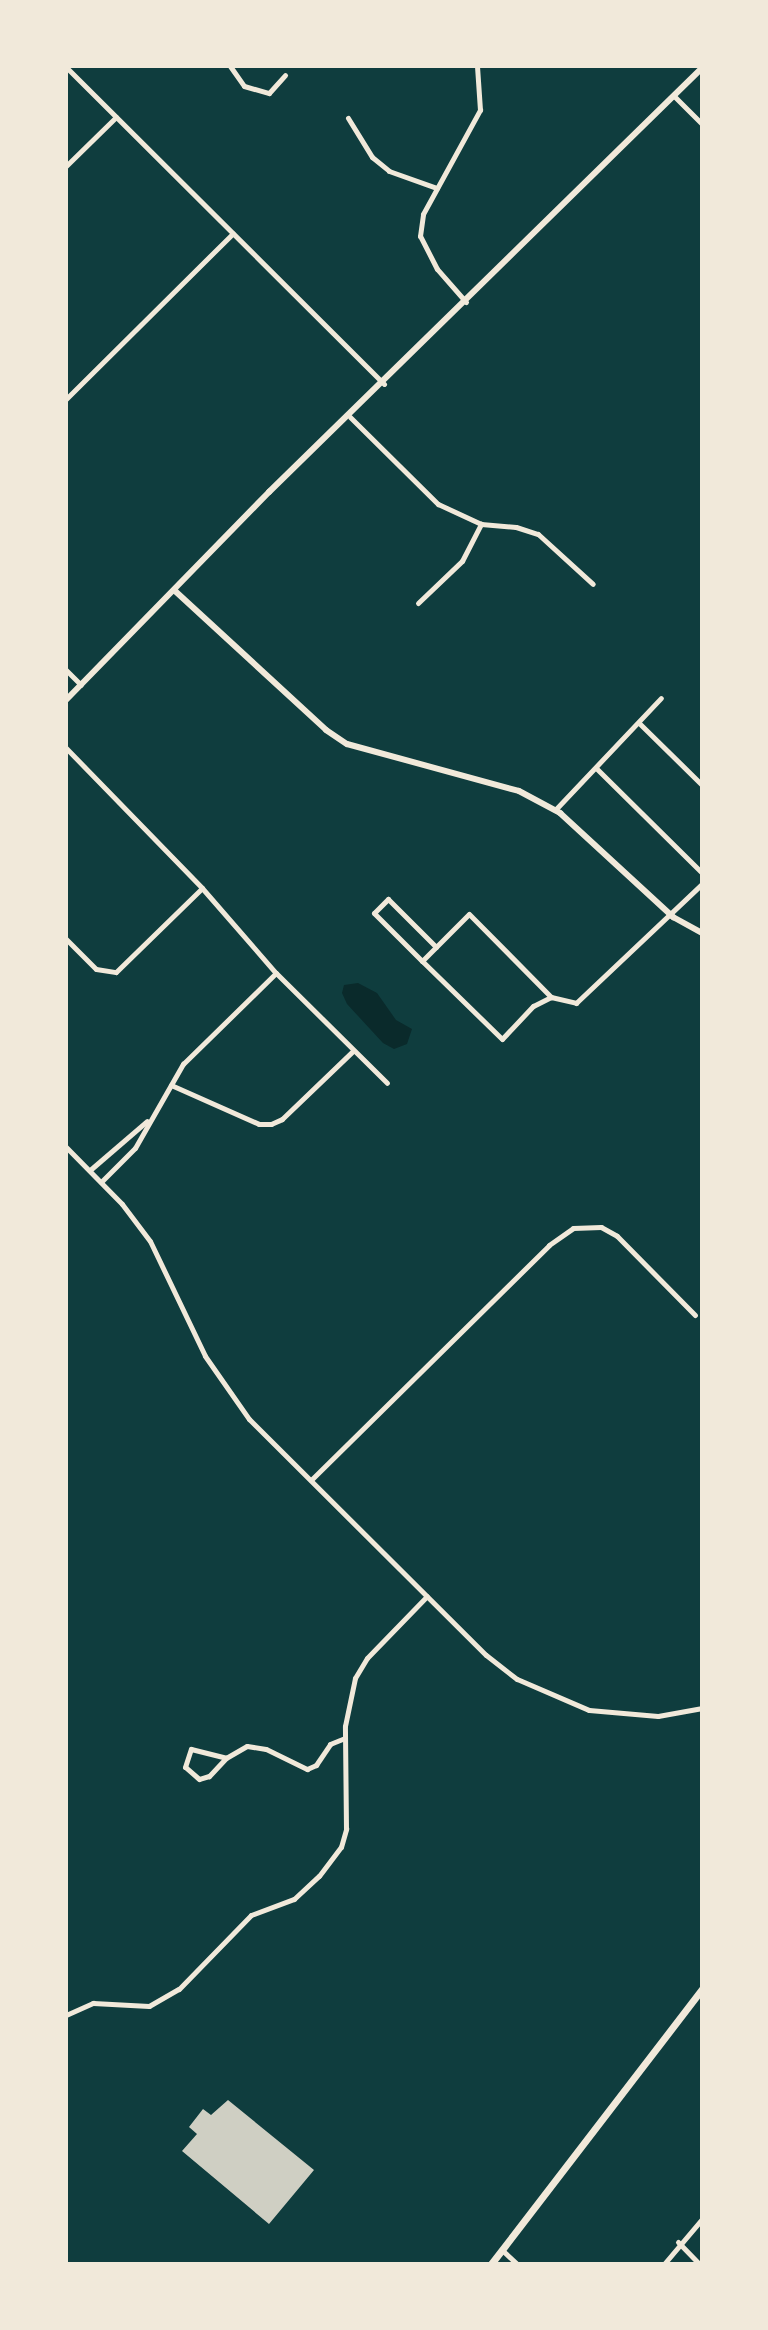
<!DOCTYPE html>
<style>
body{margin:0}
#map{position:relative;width:768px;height:2330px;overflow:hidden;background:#0f3d3e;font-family:Cabin,sans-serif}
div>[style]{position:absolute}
.water>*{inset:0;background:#0a2a2b}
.building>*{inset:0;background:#cfcfc3}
.minor>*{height:5px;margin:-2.5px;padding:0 2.5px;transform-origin:2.5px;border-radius:2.5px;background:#f1e9da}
.tertiary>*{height:6px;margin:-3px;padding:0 3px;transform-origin:3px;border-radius:3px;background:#f1e9da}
.secondary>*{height:7px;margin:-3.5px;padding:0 3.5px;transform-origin:3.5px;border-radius:3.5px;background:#f1e9da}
span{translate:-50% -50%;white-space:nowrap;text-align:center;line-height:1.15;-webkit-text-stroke:6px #f1e9da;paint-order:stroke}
.frame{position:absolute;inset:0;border:68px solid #f1e9da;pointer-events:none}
</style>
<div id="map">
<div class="water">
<div style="clip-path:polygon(358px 983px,377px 993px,396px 1020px,412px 1029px,407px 1044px,394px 1049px,383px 1043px,347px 1004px,342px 993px,344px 985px)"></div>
</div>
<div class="building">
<div style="clip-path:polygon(228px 2100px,314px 2170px,269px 2224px,182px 2151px,197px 2134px,189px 2127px,203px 2109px,211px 2115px)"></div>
</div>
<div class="minor">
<div style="left:230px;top:66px;width:24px;rotate:55deg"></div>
<div style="left:244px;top:86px;width:26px;rotate:16deg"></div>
<div style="left:269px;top:93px;width:24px;rotate:-48deg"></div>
<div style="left:66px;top:67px;width:449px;rotate:44.9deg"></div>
<div style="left:674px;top:96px;width:40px;rotate:45deg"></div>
<div style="left:348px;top:118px;width:46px;rotate:58.4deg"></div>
<div style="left:372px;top:157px;width:22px;rotate:39deg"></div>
<div style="left:389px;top:171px;width:51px;rotate:19.5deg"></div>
<div style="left:66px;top:166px;width:70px;rotate:-44.4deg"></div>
<div style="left:466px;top:302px;width:44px;rotate:-131.3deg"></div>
<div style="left:437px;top:269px;width:37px;rotate:-117deg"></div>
<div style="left:420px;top:236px;width:22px;rotate:-82deg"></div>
<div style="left:423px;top:214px;width:119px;rotate:-61.3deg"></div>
<div style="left:480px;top:110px;width:44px;rotate:-93.9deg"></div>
<div style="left:66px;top:399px;width:235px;rotate:-44.8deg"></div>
<div style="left:350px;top:417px;width:124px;rotate:44.7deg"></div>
<div style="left:438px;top:504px;width:47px;rotate:24.9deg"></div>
<div style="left:481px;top:524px;width:35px;rotate:5deg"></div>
<div style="left:516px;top:527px;width:23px;rotate:18deg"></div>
<div style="left:538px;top:534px;width:74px;rotate:42.3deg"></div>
<div style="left:418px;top:603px;width:61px;rotate:-43.7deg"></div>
<div style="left:462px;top:561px;width:42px;rotate:-62.8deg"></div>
<div style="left:66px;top:670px;width:21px;rotate:45deg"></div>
<div style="left:639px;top:723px;width:88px;rotate:44.5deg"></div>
<div style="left:66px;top:748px;width:195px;rotate:45.8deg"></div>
<div style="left:202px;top:888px;width:113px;rotate:49deg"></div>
<div style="left:276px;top:973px;width:156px;rotate:44.7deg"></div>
<div style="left:596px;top:768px;width:149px;rotate:44.7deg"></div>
<div style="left:555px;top:810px;width:154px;rotate:-46.6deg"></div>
<div style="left:66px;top:939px;width:42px;rotate:45deg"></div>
<div style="left:96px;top:969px;width:20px;rotate:9deg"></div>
<div style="left:116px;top:972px;width:120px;rotate:-44.3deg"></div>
<div style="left:422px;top:961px;width:68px;rotate:-135deg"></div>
<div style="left:374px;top:913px;width:20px;rotate:-45deg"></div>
<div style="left:388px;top:899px;width:68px;rotate:45deg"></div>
<div style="left:551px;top:997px;width:20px;rotate:153deg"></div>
<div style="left:533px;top:1006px;width:45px;rotate:133.2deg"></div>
<div style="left:502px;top:1039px;width:112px;rotate:-135.7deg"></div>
<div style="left:422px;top:961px;width:66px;rotate:-45deg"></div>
<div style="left:469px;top:914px;width:117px;rotate:45.3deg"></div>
<div style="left:551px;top:997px;width:26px;rotate:13deg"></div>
<div style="left:576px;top:1003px;width:173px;rotate:-43.4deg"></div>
<div style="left:171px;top:1085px;width:96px;rotate:23.9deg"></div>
<div style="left:259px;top:1124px;width:12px"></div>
<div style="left:271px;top:1124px;width:12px;rotate:-24deg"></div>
<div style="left:282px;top:1119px;width:98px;rotate:-43.8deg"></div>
<div style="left:66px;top:1147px;width:80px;rotate:45.5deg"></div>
<div style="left:122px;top:1204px;width:46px;rotate:52.9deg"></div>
<div style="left:150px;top:1241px;width:127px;rotate:64.4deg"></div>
<div style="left:205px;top:1356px;width:77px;rotate:55.1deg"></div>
<div style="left:249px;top:1419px;width:334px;rotate:44.9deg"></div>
<div style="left:486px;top:1655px;width:39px;rotate:38deg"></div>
<div style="left:517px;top:1679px;width:78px;rotate:23.3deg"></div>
<div style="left:589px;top:1710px;width:69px;rotate:5deg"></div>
<div style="left:658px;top:1716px;width:45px;rotate:-10.3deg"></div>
<div style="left:90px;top:1170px;width:75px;rotate:-40.7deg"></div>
<div style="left:101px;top:1182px;width:48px;rotate:-45deg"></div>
<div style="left:135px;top:1148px;width:97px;rotate:-60.3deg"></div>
<div style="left:183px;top:1064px;width:130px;rotate:-44.4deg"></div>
<div style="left:311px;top:1480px;width:334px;rotate:-44.6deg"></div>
<div style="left:549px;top:1245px;width:29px;rotate:-35deg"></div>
<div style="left:573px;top:1228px;width:28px;rotate:-2deg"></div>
<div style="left:601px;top:1227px;width:18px;rotate:29deg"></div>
<div style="left:617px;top:1236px;width:111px;rotate:45.4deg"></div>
<div style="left:226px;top:1758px;width:25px;rotate:133deg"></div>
<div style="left:209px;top:1776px;width:10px;rotate:163deg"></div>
<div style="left:199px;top:1779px;width:18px;rotate:-139deg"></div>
<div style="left:185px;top:1767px;width:19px;rotate:-72deg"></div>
<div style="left:191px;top:1749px;width:36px;rotate:14deg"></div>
<div style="left:226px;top:1758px;width:24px;rotate:-30deg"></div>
<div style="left:247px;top:1746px;width:19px;rotate:9deg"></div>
<div style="left:266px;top:1749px;width:46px;rotate:26deg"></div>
<div style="left:307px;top:1769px;width:10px;rotate:-24deg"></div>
<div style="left:316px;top:1765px;width:25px;rotate:-56deg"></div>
<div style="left:330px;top:1744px;width:16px;rotate:-22deg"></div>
<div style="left:66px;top:2015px;width:30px;rotate:-24deg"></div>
<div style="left:93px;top:2003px;width:56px;rotate:3.1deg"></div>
<div style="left:149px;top:2006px;width:34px;rotate:-30deg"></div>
<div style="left:179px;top:1989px;width:103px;rotate:-45.8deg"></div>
<div style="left:251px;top:1915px;width:46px;rotate:-20.4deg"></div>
<div style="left:294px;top:1899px;width:34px;rotate:-43deg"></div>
<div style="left:319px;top:1876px;width:36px;rotate:-53deg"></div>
<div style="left:341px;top:1847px;width:19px;rotate:-74deg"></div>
<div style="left:346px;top:1829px;width:103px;rotate:-90.6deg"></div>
<div style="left:345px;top:1726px;width:49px;rotate:-78.2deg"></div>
<div style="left:355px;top:1678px;width:23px;rotate:-59deg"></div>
<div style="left:367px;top:1658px;width:86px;rotate:-45.9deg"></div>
<div style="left:678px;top:2242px;width:30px;rotate:46deg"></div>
<div style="left:502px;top:2250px;width:21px;rotate:43deg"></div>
<div style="left:664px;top:2264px;width:59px;rotate:-49.8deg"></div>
</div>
<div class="tertiary">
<div style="left:174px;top:590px;width:207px;rotate:42.6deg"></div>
<div style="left:326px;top:730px;width:25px;rotate:34deg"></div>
<div style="left:347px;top:744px;width:178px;rotate:15.3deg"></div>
<div style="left:519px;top:791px;width:47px;rotate:28.2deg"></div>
<div style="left:560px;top:813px;width:154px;rotate:42.6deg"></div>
<div style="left:673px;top:917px;width:33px;rotate:29deg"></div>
<div style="left:66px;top:700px;width:291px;rotate:-45.7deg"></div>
<div style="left:269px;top:492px;width:606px;rotate:-44.4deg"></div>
</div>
<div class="secondary">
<div style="left:491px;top:2264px;width:347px;rotate:-52.5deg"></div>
</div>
<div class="frame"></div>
</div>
